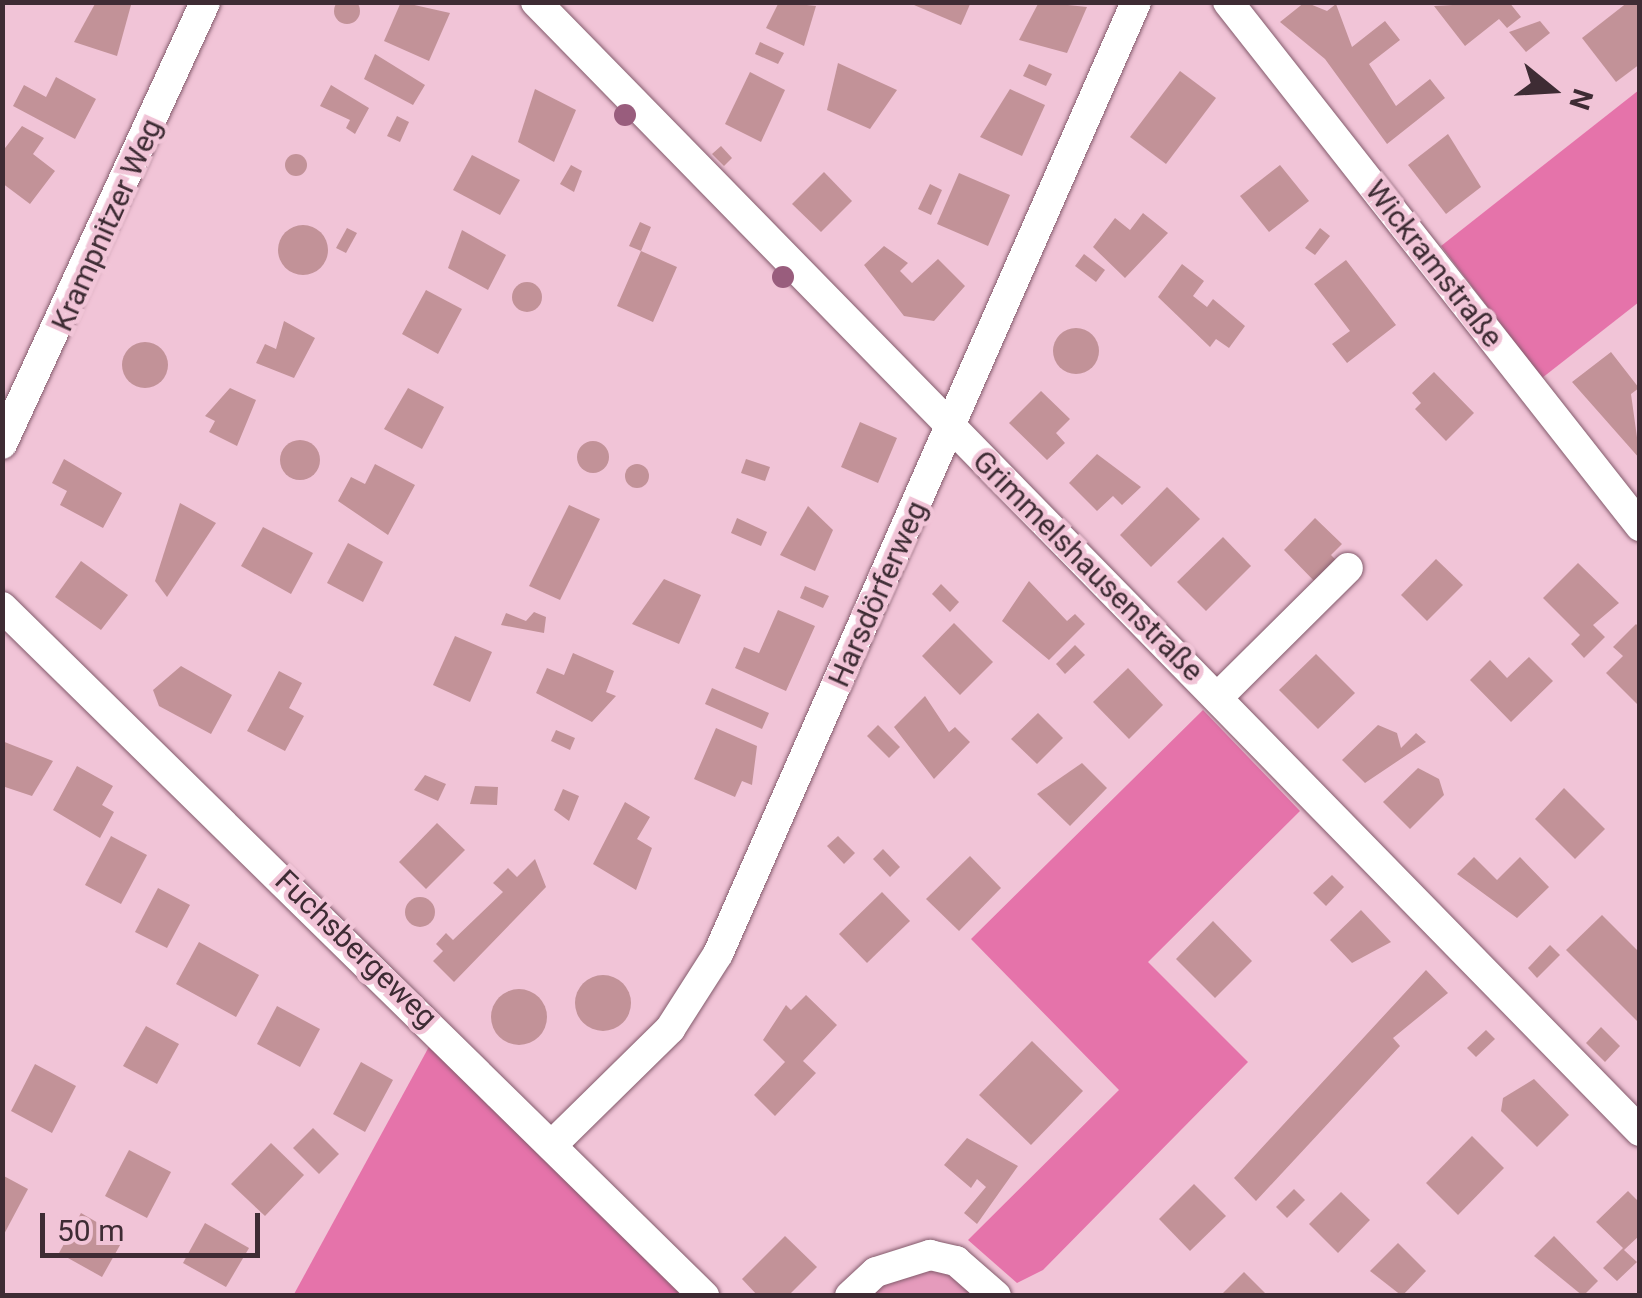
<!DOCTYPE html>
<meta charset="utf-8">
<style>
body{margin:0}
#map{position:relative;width:1642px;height:1298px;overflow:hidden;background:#f1c4d7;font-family:Roboto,sans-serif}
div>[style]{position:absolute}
.green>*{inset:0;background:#e59bbc}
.forest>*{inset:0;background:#e573aa}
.building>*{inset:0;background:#c29298}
.round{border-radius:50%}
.roads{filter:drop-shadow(0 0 2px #835b6c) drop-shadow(0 0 2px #835b6c)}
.minor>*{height:30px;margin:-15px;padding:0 15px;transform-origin:15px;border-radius:15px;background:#fff}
.trees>*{width:22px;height:22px;margin:-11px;border-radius:50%;background:#995d7d}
span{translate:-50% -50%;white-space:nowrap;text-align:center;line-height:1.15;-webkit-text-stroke:9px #f1c4d7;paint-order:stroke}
.street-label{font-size:30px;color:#3e2c34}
.frame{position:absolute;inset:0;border:5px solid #3e2c34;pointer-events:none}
.north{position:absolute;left:1502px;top:40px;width:100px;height:100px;-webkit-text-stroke:8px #f1c4d7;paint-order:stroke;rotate:108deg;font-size:28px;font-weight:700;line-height:40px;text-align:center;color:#3e2c34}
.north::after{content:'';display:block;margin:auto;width:35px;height:45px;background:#3e2c34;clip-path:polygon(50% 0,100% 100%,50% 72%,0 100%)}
.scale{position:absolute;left:40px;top:1213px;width:220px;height:45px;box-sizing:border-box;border:5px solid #3e2c34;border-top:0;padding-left:12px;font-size:30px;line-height:35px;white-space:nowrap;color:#3e2c34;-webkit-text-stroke:8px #f1c4d7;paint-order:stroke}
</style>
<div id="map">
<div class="green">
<div style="clip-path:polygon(949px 1267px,979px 1296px,862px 1296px,888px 1270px)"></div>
</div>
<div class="forest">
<div style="clip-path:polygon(1639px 90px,1639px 302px,1542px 378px,1441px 246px)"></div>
<div style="clip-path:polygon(1203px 710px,1300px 811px,1148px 962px,1248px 1062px,1043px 1270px,1017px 1283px,968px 1240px,1119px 1090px,971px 939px)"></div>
<div style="clip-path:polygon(431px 1043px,681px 1295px,293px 1296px)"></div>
</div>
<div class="building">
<div class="round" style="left:334px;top:-2px;width:26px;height:26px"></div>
<div style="clip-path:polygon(96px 2px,131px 5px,117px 56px,74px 42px)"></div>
<div style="clip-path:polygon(401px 2px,450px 13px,429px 61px,384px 41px)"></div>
<div style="clip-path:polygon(779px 2px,816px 6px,804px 46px,766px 28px)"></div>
<div style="clip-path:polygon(907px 2px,971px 2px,961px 25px)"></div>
<div style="clip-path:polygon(1039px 2px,1087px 7px,1067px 53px,1019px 40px)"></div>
<div style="clip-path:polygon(1305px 2px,1327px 11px,1336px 4px,1352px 47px,1385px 21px,1400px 40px,1369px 64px,1396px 106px,1430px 79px,1445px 98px,1387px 144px,1325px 59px,1280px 22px)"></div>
<div style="clip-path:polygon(1509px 2px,1521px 17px,1507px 28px,1499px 19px,1465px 46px,1434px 6px)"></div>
<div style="clip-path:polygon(1628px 2px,1640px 2px,1640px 64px,1616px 82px,1582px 38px)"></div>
<div style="clip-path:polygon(1540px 21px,1550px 33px,1526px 52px,1509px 32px)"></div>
<div style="clip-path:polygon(760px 42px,784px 53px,778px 64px,755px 54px)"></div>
<div style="clip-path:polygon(375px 54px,425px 85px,413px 105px,364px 79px)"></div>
<div style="clip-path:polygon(838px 63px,897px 90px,870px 129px,827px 110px)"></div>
<div style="clip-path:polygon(1029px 64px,1052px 74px,1046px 86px,1023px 76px)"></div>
<div style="clip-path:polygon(1180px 71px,1216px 98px,1166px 164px,1130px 137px)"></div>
<div style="clip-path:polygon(750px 72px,785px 90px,761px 142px,725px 124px)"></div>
<div style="clip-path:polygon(56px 77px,96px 99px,75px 139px,13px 106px,24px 85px,46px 97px)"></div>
<div style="clip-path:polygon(331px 85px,369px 108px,355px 134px,346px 128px,350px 120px,320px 106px)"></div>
<div style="clip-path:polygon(535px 89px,576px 110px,554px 162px,518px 142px)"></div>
<div style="clip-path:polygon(1010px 89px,1045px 105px,1022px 156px,980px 137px)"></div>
<div style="clip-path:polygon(397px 116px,409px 122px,400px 142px,387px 136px)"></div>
<div style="clip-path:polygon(22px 126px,44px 138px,33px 154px,55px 171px,30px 204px,2px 183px,2px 152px)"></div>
<div style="clip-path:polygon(1448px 134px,1481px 187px,1446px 214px,1408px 165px)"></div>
<div style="clip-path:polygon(721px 146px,732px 158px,724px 166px,712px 154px)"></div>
<div class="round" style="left:285px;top:154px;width:22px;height:22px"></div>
<div style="clip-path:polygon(472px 155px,520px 180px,500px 215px,453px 190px)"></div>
<div style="clip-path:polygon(571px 165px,582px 171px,574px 192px,560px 184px)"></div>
<div style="clip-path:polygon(1280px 165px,1309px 201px,1269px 232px,1240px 196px)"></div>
<div style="clip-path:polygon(824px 172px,852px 201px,821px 232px,792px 204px)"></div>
<div style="clip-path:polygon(959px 173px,1010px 195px,988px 246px,937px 224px)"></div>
<div style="clip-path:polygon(930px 184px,942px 190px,931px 215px,918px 209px)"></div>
<div style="clip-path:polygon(1143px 213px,1168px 233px,1125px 278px,1093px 247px,1115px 218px,1130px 230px)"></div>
<div style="clip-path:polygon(640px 222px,651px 227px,641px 251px,677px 267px,653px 322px,617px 306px,641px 251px,629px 246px)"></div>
<div class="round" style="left:278px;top:225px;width:50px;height:50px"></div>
<div style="clip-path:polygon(347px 228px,357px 233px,346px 253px,336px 248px)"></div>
<div style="clip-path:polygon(1320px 228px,1330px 236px,1315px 255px,1305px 248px)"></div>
<div style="clip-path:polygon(462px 230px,506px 255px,488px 290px,448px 268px)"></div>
<div style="clip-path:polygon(884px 246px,908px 263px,900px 271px,912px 283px,938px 259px,965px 286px,934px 321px,904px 316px,864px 265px)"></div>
<div style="clip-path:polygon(1084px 254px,1105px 270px,1096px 282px,1075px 266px)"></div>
<div style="clip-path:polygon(1346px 260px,1396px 325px,1347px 363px,1332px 344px,1350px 331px,1314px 284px)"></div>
<div style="clip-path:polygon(1182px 264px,1204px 281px,1193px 296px,1207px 307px,1213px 299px,1245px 326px,1229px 348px,1216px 339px,1210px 347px,1158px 297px)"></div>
<div class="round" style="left:512px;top:282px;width:30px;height:30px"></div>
<div style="clip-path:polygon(426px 290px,462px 309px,438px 354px,402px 334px)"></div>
<div style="clip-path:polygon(284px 321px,315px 338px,294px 378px,256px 363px,265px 344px,276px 349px)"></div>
<div class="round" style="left:1053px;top:328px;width:46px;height:46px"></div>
<div class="round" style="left:122px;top:342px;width:46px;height:46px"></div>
<div style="clip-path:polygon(1611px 352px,1639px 388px,1631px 394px,1640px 459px,1572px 382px)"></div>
<div style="clip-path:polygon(1434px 372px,1474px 413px,1446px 441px,1415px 409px,1421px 403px,1412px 393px)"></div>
<div style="clip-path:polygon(230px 388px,256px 400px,237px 446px,209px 432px,215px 421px,205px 416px)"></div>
<div style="clip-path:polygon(408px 388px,444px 407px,422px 449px,384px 429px)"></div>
<div style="clip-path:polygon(1041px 391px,1070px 419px,1056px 433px,1065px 443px,1047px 460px,1009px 423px)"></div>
<div style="clip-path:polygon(860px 422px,897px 438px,878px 483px,841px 467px)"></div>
<div class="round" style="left:280px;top:440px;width:40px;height:40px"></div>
<div class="round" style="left:577px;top:441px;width:32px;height:32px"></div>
<div style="clip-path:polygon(1097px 454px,1141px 487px,1122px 505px,1113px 496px,1097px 511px,1069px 483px)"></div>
<div style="clip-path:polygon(64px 459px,122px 493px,103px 528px,60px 505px,67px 491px,52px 483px)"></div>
<div style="clip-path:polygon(746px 459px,770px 467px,765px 481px,741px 473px)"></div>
<div class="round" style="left:625px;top:464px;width:24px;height:24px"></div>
<div style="clip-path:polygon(375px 464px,415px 485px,388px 535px,338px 501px,351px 477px,365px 484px)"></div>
<div style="clip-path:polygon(1167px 487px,1200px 519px,1151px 567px,1120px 535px)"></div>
<div style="clip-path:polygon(180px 503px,216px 523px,167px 597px,155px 581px)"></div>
<div style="clip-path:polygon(569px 505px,600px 519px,560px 600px,529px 586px)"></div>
<div style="clip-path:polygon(808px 506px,833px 530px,815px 571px,780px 555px)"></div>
<div style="clip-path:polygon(737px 518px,767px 532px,761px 546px,731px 533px)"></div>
<div style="clip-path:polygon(1315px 518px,1342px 544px,1331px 555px,1341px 565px,1319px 586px,1284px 550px)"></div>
<div style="clip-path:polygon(263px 527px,313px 553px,291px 594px,241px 566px)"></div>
<div style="clip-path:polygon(1223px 537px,1251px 566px,1206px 611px,1177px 582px)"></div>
<div style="clip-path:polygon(348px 543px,383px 562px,363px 602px,327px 583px)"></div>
<div style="clip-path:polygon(1436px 559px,1463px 585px,1427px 621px,1401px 595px)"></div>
<div style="clip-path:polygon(81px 561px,128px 595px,101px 630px,55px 597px)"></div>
<div style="clip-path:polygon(1578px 563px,1619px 603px,1593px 625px,1605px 637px,1584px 658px,1571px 644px,1580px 635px,1543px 598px)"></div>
<div style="clip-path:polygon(664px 579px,701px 595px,679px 644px,632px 624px)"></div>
<div style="clip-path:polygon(1029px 581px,1067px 621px,1075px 614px,1085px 624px,1049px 660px,1002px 621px)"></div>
<div style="clip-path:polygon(941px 584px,959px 602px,950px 612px,932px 594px)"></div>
<div style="clip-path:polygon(805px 586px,829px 596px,823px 608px,800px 598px)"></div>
<div style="clip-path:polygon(778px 610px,815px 626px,786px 691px,735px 668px,744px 647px,759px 653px)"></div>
<div style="clip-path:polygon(534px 612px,546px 617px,544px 633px,501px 625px,506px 613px,526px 621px)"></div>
<div style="clip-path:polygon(954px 623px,993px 662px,960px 695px,922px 656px)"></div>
<div style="clip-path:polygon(1636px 624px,1640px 628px,1640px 707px,1606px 673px,1623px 656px,1613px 647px)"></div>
<div style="clip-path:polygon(455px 636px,492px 652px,470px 702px,433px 685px)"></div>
<div style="clip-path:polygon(1075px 645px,1085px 655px,1065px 674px,1056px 664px)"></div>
<div style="clip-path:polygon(573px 653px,614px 671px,606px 692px,616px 696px,592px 722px,536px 693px,547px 668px,564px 675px)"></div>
<div style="clip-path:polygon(1316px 654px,1355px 693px,1318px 729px,1279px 690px)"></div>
<div style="clip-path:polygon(1529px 657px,1553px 681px,1511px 722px,1470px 680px,1490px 660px,1507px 678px)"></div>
<div style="clip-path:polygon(181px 666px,232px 695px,211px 734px,159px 706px,153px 690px)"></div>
<div style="clip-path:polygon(1128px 668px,1163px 705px,1129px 739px,1093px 702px)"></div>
<div style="clip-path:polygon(279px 671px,302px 683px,289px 708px,304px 716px,285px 751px,247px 731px)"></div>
<div style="clip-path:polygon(712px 688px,769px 713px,762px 729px,705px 704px)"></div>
<div style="clip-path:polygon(925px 696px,949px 732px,955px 727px,970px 742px,934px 779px,894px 727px)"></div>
<div style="clip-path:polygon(1038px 713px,1063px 738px,1037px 764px,1011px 739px)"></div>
<div style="clip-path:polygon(878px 725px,900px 747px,889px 758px,867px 736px)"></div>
<div style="clip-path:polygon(1378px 725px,1397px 733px,1401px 748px,1416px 733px,1426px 742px,1365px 783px,1342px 760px)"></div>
<div style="clip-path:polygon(716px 728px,757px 746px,752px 785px,742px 781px,735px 797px,694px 779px)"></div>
<div style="clip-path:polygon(556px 730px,575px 738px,570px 750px,551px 741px)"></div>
<div style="clip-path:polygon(2px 741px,53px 761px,32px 796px,2px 786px)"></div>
<div style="clip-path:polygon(1082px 763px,1107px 788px,1070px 826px,1037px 794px)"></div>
<div style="clip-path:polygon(77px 766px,113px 786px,102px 805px,114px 812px,100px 838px,53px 810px)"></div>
<div style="clip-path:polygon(1418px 768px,1439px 779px,1444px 795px,1410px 829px,1383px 802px)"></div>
<div style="clip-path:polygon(425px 775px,446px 784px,438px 801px,414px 790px)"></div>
<div style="clip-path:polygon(475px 786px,498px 787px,497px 805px,470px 804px)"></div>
<div style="clip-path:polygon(1564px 788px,1605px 829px,1575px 859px,1535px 819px)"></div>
<div style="clip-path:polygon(563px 789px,579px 796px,569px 821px,554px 810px)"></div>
<div style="clip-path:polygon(625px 802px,650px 817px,637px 839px,652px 848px,636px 890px,593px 864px)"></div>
<div style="clip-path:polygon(437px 823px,465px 850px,426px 889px,399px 862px)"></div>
<div style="clip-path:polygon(111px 836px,147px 855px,121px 904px,85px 885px)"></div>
<div style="clip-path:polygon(838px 836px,855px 853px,844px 864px,827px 846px)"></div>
<div style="clip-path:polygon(883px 849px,900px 867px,890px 877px,873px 859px)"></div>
<div style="clip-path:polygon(970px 856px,1001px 888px,959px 931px,926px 899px)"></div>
<div style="clip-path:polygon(1474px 857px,1497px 880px,1520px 857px,1549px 887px,1517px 918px,1457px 874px)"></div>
<div style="clip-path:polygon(535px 859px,546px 887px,454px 982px,433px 961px,443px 951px,436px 944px,446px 933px,453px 940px,503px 892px,493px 883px,508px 868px,517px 877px)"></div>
<div style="clip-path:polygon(1332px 875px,1344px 887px,1326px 906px,1313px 893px)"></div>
<div style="clip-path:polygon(158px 888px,190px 905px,167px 948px,135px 932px)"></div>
<div style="clip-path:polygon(882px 892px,910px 921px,867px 963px,839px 934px)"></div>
<div class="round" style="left:405px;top:897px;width:30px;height:30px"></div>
<div style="clip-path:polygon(1361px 910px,1391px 942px,1352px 963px,1330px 940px)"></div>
<div style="clip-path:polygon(1602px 915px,1640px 953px,1640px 1024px,1566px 950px)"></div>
<div style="clip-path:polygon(1213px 921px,1252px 961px,1215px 998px,1176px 959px)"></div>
<div style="clip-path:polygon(199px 942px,259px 975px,236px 1017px,176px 984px)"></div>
<div style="clip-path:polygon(1550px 945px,1560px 955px,1537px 978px,1528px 968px)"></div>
<div style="clip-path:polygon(1426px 970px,1448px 993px,1393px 1038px,1400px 1046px,1256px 1201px,1234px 1178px)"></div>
<div class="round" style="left:575px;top:975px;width:56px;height:56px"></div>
<div class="round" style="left:491px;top:989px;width:56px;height:56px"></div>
<div style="clip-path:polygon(806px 995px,837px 1025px,803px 1061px,816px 1073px,775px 1116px,754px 1095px,785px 1062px,763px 1040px,786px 1005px,791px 1010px)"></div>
<div style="clip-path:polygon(277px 1006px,320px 1029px,300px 1067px,257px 1044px)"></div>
<div style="clip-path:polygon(146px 1026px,179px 1044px,157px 1084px,123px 1066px)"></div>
<div style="clip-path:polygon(1601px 1027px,1620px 1046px,1605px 1062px,1586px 1043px)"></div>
<div style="clip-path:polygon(1486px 1030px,1495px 1039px,1476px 1057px,1467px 1048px)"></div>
<div style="clip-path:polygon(1032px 1041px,1083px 1091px,1031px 1145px,979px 1095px)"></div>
<div style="clip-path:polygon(361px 1062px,393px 1080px,365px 1132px,333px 1114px)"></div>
<div style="clip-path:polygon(35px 1064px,76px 1086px,52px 1133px,11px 1111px)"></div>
<div style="clip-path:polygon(1534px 1079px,1569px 1115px,1537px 1147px,1501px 1111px,1503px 1098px)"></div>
<div style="clip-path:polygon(313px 1128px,339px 1154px,319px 1174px,293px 1148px)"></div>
<div style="clip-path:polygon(1472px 1136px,1504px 1168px,1458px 1215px,1426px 1183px)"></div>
<div style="clip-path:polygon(967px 1138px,1018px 1166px,977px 1224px,964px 1213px,986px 1187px,977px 1179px,971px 1188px,944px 1165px)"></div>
<div style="clip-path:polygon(271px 1143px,304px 1175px,265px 1216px,231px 1184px)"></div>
<div style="clip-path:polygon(129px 1150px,171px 1172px,147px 1218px,105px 1196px)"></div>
<div style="clip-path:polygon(2px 1175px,28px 1189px,2px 1238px)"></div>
<div style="clip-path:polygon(1194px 1184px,1226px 1216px,1190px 1251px,1159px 1219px)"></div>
<div style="clip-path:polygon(1294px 1189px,1305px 1200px,1287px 1218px,1276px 1207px)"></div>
<div style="clip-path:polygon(1628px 1191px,1640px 1203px,1640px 1235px,1624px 1250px,1637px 1262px,1617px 1281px,1603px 1268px,1623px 1248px,1596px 1222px)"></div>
<div style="clip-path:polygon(1341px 1192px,1370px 1220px,1338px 1253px,1309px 1224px)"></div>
<div style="clip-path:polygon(81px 1213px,124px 1238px,102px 1277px,59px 1253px)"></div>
<div style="clip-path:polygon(205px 1223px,249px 1248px,226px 1287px,183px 1263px)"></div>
<div style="clip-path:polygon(785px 1236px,817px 1267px,788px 1296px,758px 1296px,742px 1279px)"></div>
<div style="clip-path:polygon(1554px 1236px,1598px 1281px,1583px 1296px,1534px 1256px)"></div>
<div style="clip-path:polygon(1398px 1243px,1426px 1271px,1402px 1296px,1370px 1271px)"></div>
<div style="clip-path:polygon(1244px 1272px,1268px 1296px,1220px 1296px)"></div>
</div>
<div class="roads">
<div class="minor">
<div style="left:536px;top:2px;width:1579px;rotate:45.64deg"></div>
<div style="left:1228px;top:2px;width:667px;rotate:51.82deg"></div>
<div style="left:2px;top:444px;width:486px;rotate:-65.3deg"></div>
<div style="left:2px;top:607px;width:984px;rotate:44.46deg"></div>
<div style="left:1218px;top:697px;width:183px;rotate:-44.8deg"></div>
<div style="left:554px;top:1143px;width:163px;rotate:-44.5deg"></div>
<div style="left:670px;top:1029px;width:89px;rotate:-57.4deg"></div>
<div style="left:718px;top:954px;width:1040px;rotate:-66.29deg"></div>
<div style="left:850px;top:1296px;width:35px;rotate:-43deg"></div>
<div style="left:876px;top:1272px;width:57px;rotate:-17.5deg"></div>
<div style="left:930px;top:1255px;width:27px;rotate:13deg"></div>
<div style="left:956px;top:1261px;width:53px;rotate:41.2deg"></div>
</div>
</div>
<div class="trees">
<div style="left:625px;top:115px"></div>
<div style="left:783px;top:277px"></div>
</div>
<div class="street-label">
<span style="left:107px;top:225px;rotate:-66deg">Krampnitzer Weg</span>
<span style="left:1434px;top:264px;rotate:52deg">Wickramstraße</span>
<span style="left:1088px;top:566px;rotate:45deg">Grimmelshausenstraße</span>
<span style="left:878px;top:594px;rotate:-66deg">Harsdörferweg</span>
<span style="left:356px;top:949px;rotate:44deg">Fuchsbergeweg</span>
</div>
<div class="frame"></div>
<div class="north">N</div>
<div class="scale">50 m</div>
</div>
